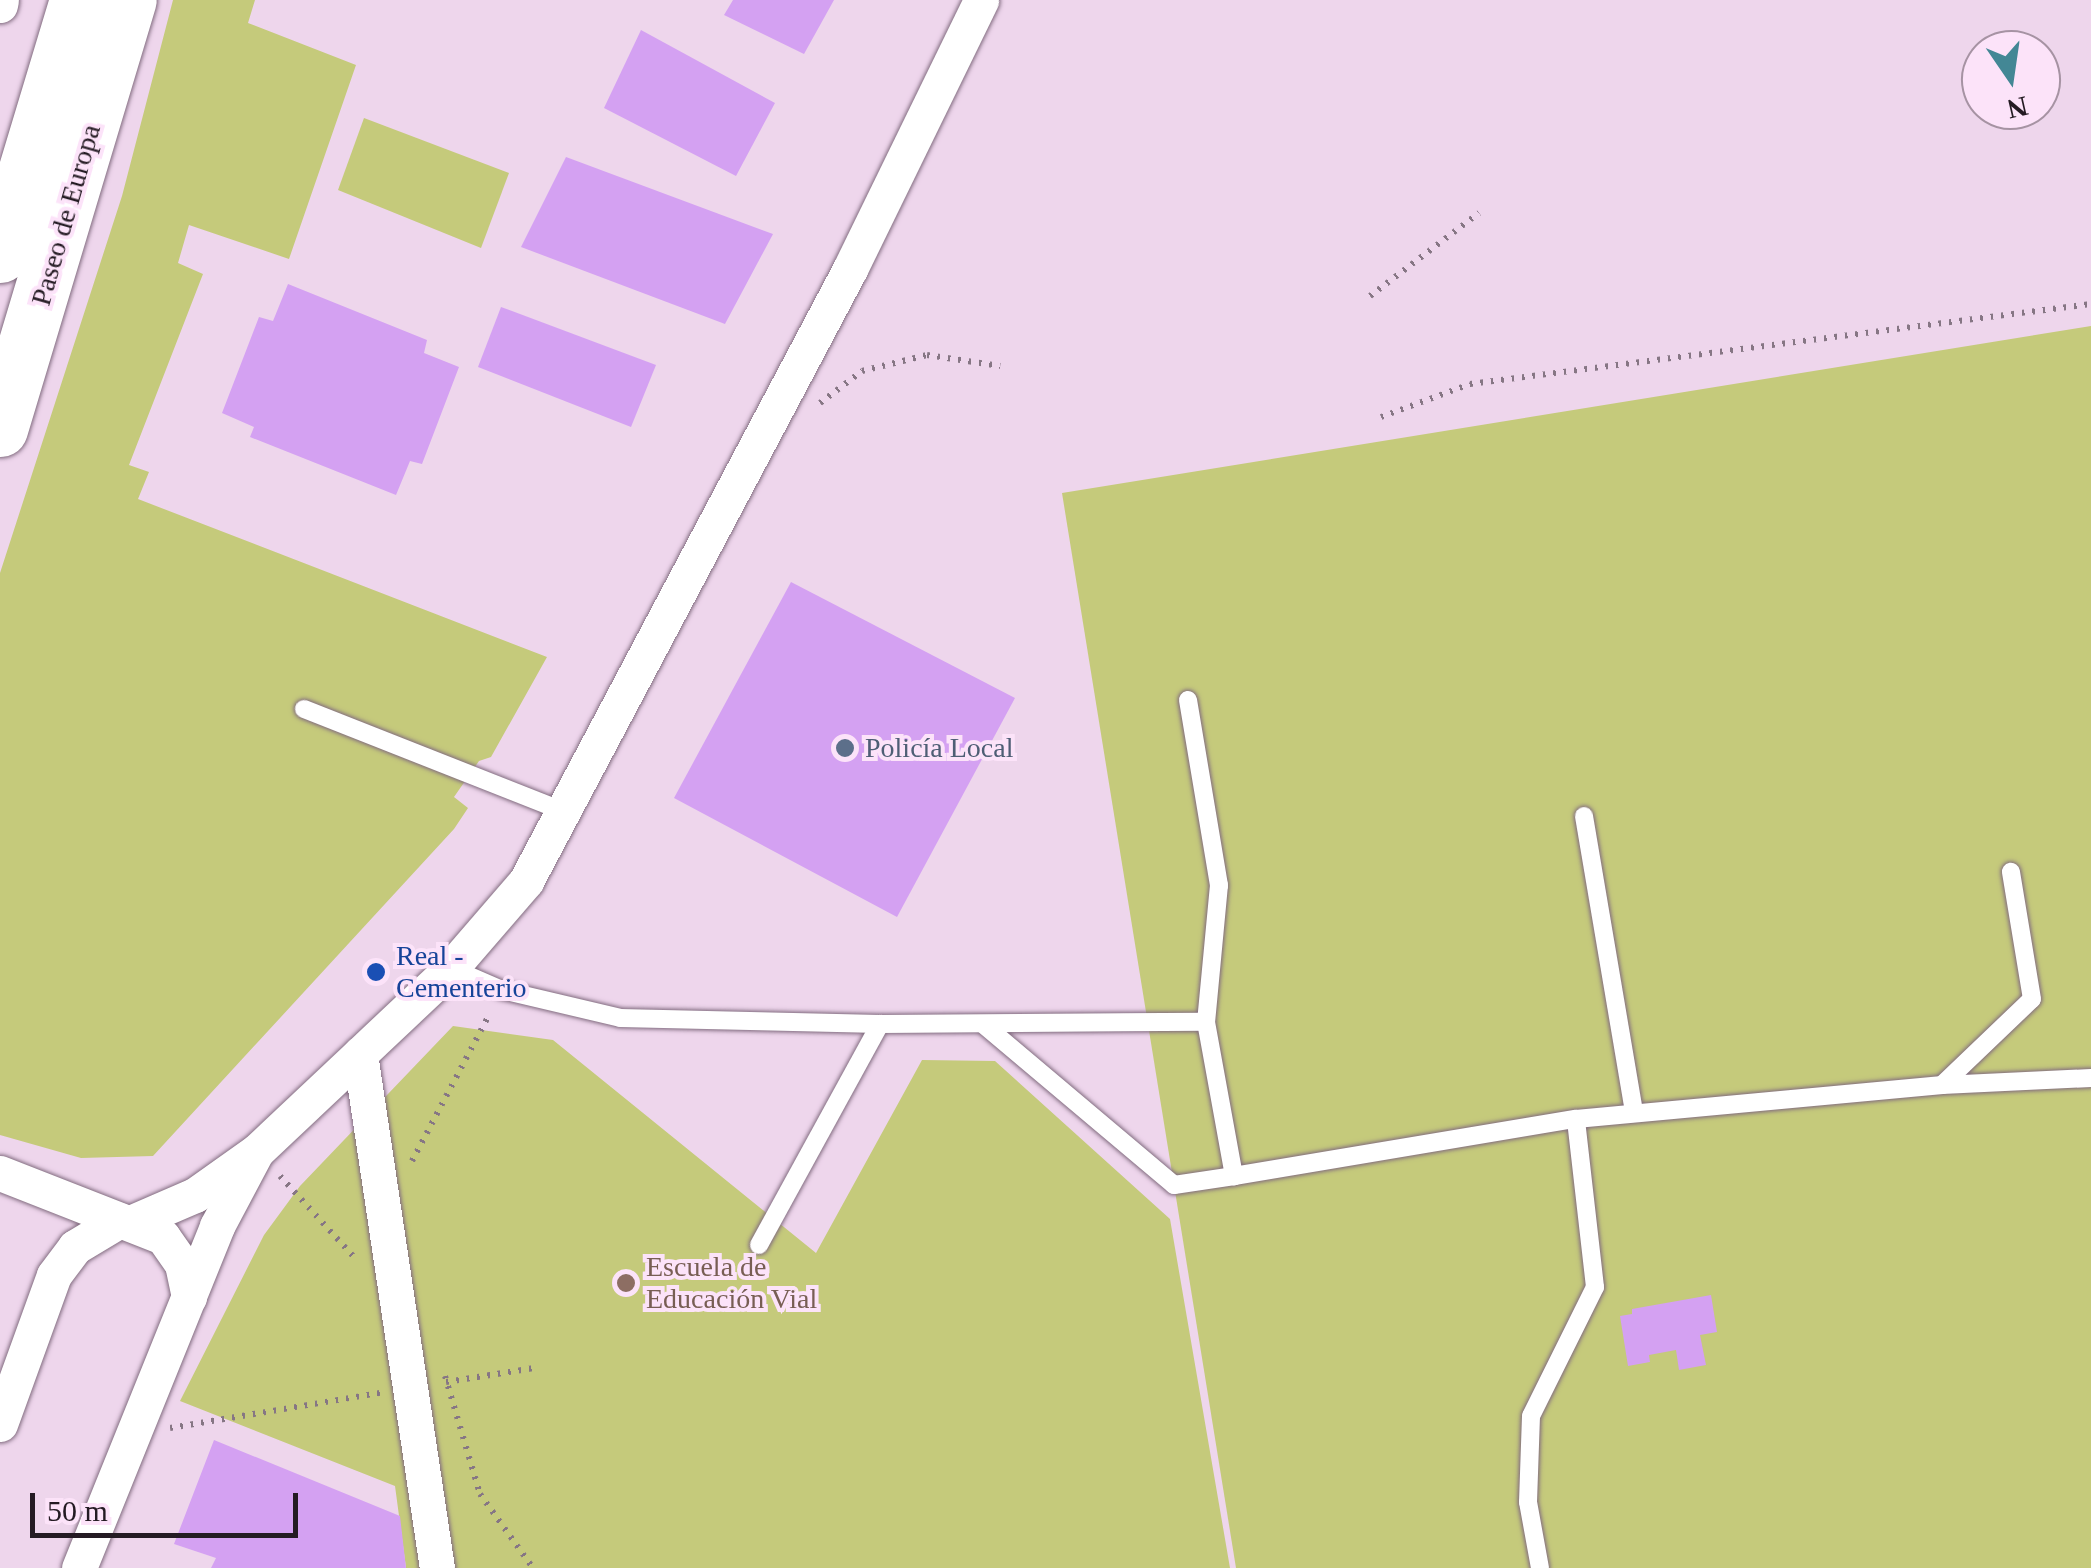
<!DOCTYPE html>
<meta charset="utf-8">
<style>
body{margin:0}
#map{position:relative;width:2091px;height:1568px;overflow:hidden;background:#eed6ec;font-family:"Times New Roman",serif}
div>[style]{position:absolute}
.green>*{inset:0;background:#c5ca7b}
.building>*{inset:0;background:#d4a1f2}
.path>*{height:6px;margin-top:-3px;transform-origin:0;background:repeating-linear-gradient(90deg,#867684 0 2.5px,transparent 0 10.5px)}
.roads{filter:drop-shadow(0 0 2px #826c80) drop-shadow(0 0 2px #826c80)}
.lane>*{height:18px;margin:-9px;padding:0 9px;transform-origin:9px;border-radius:9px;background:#fff}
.street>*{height:35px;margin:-17.5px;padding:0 17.5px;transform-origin:17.5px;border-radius:17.5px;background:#fff}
.primary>*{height:55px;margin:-27.5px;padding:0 27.5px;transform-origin:27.5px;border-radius:27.5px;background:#fff}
.dots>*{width:28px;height:28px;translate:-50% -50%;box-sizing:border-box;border:5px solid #fce3f9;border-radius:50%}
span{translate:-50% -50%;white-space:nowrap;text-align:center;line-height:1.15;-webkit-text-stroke:8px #fce3f9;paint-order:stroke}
.street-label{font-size:28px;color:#241b23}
.service-label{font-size:28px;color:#4e5e75}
.left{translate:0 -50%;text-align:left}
.transit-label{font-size:28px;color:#164399}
.education-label{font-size:28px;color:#785e54}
.north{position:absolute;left:1961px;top:30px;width:100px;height:100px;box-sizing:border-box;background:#fce3f9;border:2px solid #a693a3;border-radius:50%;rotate:167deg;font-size:28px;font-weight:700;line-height:40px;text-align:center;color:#241b23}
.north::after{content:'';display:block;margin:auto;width:35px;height:45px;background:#438795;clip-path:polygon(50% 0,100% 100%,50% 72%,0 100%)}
.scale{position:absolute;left:30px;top:1493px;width:268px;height:45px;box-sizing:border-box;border:5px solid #241b23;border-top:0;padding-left:12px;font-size:30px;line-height:35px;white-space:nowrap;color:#241b23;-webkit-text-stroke:8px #fce3f9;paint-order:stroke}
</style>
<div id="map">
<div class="green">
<div style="clip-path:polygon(173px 0,255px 0,248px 23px,356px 65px,289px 259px,189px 225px,178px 263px,203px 274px,129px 465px,149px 472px,138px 499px,547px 657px,491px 757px,479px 761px,454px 797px,468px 808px,454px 829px,153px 1156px,81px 1158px,0 1135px,0 573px,122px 196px)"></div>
<div style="clip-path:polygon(364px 118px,509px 173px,481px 248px,338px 190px)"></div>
<div style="clip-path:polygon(2091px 326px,2091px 1568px,1236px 1568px,1062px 493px)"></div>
<div style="clip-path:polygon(453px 1026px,553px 1040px,816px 1253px,922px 1060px,995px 1061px,1170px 1219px,1230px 1568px,406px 1568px,395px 1486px,180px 1401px,264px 1235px,300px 1186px)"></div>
</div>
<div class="building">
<div style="clip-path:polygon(733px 0,834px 0,804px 54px,724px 15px)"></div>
<div style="clip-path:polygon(641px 30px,775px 103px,736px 176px,604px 108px)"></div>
<div style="clip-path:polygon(566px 157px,773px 234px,725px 324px,521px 247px)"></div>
<div style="clip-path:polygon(288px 284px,427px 340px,424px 353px,459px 367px,422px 464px,410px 461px,396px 495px,250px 437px,254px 427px,222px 413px,259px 317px,273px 321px)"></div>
<div style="clip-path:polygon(501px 307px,656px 365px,631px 427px,478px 367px)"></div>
<div style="clip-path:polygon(791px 582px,1015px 698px,897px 917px,674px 798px)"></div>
<div style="clip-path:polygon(1711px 1295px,1717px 1332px,1700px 1335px,1706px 1365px,1679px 1370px,1676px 1350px,1649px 1355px,1650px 1362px,1628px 1366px,1620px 1316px,1632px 1314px,1632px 1309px)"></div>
<div style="clip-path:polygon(214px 1440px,400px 1516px,406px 1568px,211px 1568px,216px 1558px,174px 1544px)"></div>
</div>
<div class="path">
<div style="left:1370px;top:296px;width:137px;rotate:-37.3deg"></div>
<div style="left:820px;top:403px;width:53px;rotate:-37.3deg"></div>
<div style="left:862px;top:371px;width:67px;rotate:-13.8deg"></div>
<div style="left:927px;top:355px;width:74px;rotate:8.6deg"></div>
<div style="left:1381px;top:417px;width:95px;rotate:-20.3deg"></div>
<div style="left:1470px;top:384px;width:626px;rotate:-7.34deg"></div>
<div style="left:412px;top:1161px;width:167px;rotate:-62.2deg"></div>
<div style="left:280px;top:1176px;width:108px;rotate:47.6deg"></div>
<div style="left:445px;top:1376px;width:123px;rotate:73.5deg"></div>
<div style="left:480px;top:1494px;width:91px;rotate:54.4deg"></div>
<div style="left:446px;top:1382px;width:89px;rotate:-9deg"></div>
<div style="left:170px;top:1428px;width:213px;rotate:-9.5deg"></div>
</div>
<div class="roads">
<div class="lane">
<div style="left:1188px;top:700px;width:188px;rotate:80.5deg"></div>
<div style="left:1219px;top:885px;width:138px;rotate:95.4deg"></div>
<div style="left:304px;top:709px;width:281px;rotate:21.5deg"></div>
<div style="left:1584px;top:816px;width:301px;rotate:80.4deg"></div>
<div style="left:451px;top:968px;width:56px;rotate:23.3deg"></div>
<div style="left:502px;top:990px;width:121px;rotate:13.3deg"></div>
<div style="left:620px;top:1018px;width:260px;rotate:1.3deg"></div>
<div style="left:880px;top:1024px;width:326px;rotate:-0.4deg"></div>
<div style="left:1206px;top:1022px;width:157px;rotate:79.7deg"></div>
<div style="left:1234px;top:1176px;width:347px;rotate:-9.5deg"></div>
<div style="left:1576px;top:1119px;width:368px;rotate:-5.3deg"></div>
<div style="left:1942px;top:1085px;width:149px;rotate:-2.7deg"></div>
<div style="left:983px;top:1024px;width:250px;rotate:40.1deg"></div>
<div style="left:1174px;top:1185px;width:61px;rotate:-8.5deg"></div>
<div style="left:1942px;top:1085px;width:124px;rotate:-43.7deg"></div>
<div style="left:2032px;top:999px;width:129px;rotate:-99.4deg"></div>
<div style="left:759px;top:1245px;width:252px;rotate:-61.3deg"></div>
<div style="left:1540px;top:1568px;width:67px;rotate:-100.3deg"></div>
<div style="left:1528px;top:1502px;width:86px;rotate:-88deg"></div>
<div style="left:1531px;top:1416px;width:144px;rotate:-63.6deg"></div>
<div style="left:1595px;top:1287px;width:169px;rotate:-96.5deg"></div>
</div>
<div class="street">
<div style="left:0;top:5px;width:5px;rotate:-79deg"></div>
<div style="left:360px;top:1054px;width:520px;rotate:81.48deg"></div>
<div style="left:0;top:1173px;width:175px;rotate:21.4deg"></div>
<div style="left:163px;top:1237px;width:33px;rotate:55deg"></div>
<div style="left:182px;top:1264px;width:34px;rotate:78deg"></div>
<div style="left:130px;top:1223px;width:71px;rotate:-23.3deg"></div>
<div style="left:195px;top:1195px;width:76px;rotate:-35.4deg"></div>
<div style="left:257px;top:1151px;width:267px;rotate:-43.3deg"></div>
<div style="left:451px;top:968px;width:115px;rotate:-49.2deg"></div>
<div style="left:526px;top:881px;width:692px;rotate:-62.1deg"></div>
<div style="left:850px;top:269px;width:299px;rotate:-64deg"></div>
<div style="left:0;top:1424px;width:158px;rotate:-70.1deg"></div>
<div style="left:54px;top:1275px;width:35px;rotate:-53deg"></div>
<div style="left:75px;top:1247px;width:52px;rotate:-31deg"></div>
<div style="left:79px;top:1568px;width:369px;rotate:-68deg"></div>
<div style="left:217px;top:1226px;width:79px;rotate:-62.1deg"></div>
</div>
<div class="primary">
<div style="left:0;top:255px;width:266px;rotate:-73.2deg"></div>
<div style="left:0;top:429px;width:448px;rotate:-73.3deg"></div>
</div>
</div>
<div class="dots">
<div style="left:845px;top:748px;background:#5c6f8a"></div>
<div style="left:376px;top:972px;background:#1a4fb4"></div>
<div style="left:626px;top:1283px;background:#8d6e63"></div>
</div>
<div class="street-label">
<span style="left:66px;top:215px;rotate:-74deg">Paseo de Europa</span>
</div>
<div class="service-label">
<span class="left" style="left:865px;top:748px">Policía Local</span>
</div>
<div class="transit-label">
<span class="left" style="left:396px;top:972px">Real -<br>Cementerio</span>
</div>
<div class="education-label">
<span class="left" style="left:646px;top:1283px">Escuela de<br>Educación Vial</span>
</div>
<div class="north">N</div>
<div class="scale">50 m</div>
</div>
